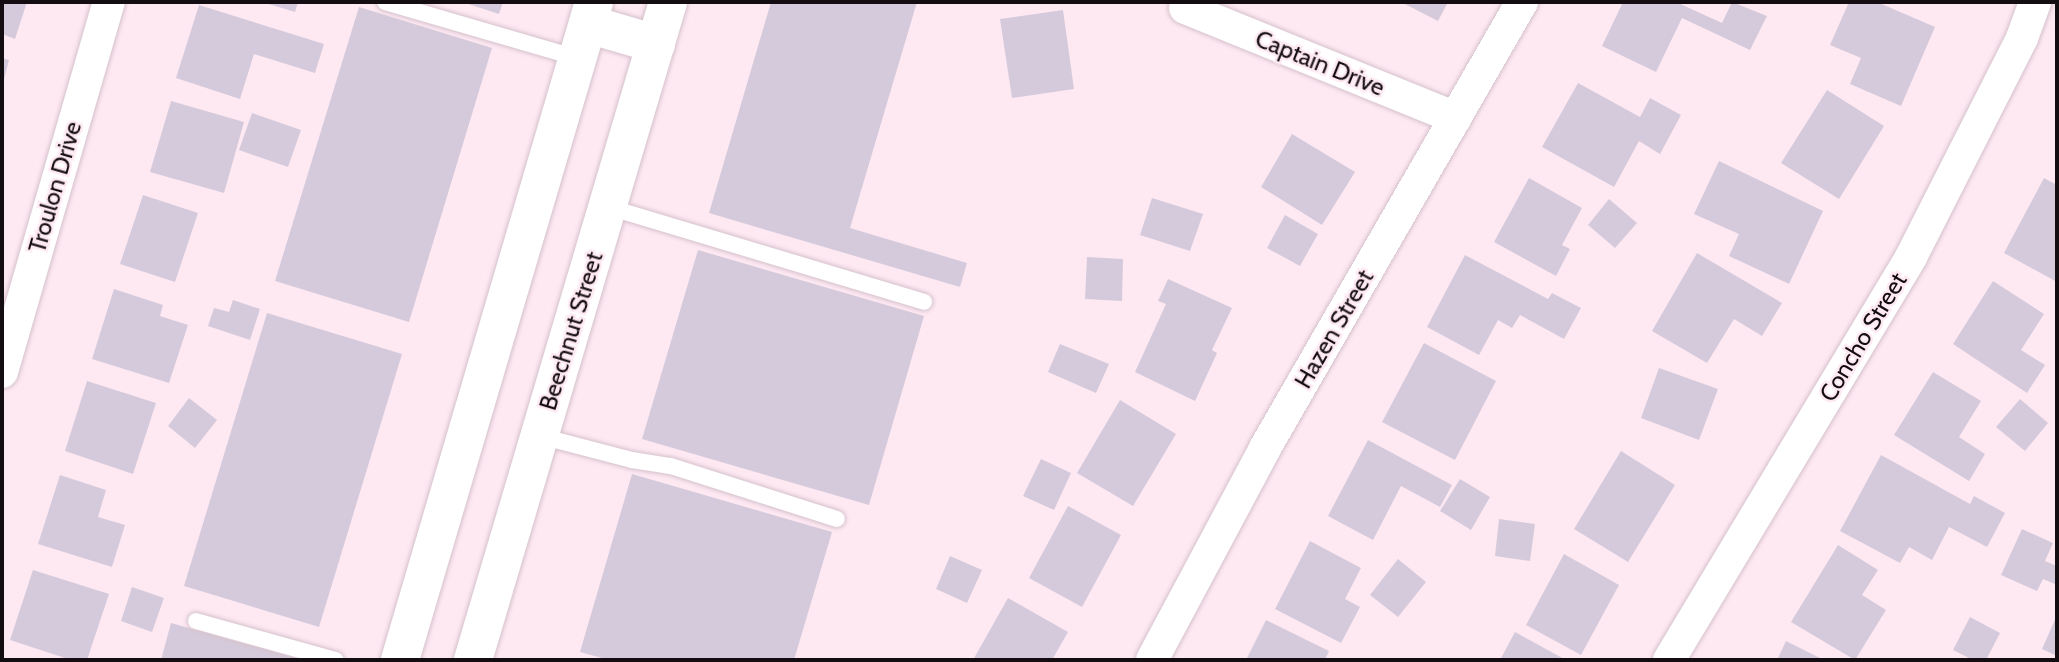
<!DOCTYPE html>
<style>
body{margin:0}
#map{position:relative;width:2059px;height:662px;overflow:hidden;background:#fee9f3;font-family:Cabin,sans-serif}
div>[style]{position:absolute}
.building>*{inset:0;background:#d5cadb}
.roads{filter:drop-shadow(0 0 2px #d5c1cb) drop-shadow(0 0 2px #d5c1cb)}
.lane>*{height:16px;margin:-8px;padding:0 8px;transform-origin:8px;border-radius:8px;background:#fff}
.street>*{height:32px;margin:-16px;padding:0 16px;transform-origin:16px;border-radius:16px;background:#fff}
.secondary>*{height:38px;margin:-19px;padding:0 19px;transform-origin:19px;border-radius:19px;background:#fff}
span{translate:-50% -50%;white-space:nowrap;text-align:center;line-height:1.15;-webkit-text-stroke:5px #fee9f3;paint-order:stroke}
.street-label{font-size:24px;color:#130c10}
.frame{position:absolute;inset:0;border:4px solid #130c10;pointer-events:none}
</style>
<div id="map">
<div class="building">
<div style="clip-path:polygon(2px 2px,27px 2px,15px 39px,2px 34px)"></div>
<div style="clip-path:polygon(262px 2px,298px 2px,295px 12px)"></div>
<div style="clip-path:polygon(462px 2px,503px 2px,499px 14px)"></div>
<div style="clip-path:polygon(771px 2px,917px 2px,850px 228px,967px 263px,960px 287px,709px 213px)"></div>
<div style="clip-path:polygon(1401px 2px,1448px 2px,1438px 21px)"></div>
<div style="clip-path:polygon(1623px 2px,1676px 2px,1722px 23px,1732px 2px,1767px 16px,1750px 50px,1682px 18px,1656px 72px,1602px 46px)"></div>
<div style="clip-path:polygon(1849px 2px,1877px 2px,1935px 27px,1901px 106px,1850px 84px,1861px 58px,1830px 45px)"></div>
<div style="clip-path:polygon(199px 5px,324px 44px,315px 73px,254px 54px,240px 99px,176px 78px)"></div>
<div style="clip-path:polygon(359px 7px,492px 48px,409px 322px,275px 281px)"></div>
<div style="clip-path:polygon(1063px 10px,1074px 89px,1012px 98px,1000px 19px)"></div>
<div style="clip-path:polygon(2px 58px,9px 60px,3px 83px,2px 83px)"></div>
<div style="clip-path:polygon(1578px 83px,1640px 117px,1650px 98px,1681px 115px,1660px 154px,1639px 141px,1614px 187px,1542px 147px)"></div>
<div style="clip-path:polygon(1827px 90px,1884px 126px,1839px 199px,1781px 163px)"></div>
<div style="clip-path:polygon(171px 101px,244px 122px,224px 193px,150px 172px)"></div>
<div style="clip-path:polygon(252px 113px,301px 130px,288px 167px,239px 150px)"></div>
<div style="clip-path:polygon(1292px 134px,1355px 172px,1322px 225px,1261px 187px)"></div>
<div style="clip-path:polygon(1719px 161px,1823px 211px,1789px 284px,1729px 256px,1739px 234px,1694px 214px)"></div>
<div style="clip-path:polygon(1529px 178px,1582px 208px,1562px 245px,1570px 249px,1556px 276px,1494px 242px)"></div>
<div style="clip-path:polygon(2044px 178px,2057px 185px,2057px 282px,2004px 253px)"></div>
<div style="clip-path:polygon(143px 195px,198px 213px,175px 282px,120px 264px)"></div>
<div style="clip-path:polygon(1152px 198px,1203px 214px,1190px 251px,1140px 235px)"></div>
<div style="clip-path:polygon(1609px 199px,1637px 223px,1615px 248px,1588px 225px)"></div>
<div style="clip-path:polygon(1285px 215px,1318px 234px,1300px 266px,1267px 248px)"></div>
<div style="clip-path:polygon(698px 250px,924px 316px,869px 505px,642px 439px)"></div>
<div style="clip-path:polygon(1697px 253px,1782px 303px,1762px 336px,1734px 319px,1707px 363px,1652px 331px)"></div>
<div style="clip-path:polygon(1465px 255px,1548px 299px,1552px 293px,1581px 308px,1564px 339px,1520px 315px,1512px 328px,1498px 320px,1479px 355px,1427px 327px)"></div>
<div style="clip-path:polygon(1087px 257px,1123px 259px,1122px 301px,1085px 299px)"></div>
<div style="clip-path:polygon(1168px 279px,1232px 308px,1212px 350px,1217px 353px,1195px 401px,1135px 372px,1166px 304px,1158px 301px)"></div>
<div style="clip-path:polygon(1993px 281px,2044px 314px,2021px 350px,2045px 365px,2027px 393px,1953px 344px)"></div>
<div style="clip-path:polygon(114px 289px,163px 305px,160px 316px,188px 325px,169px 383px,92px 359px)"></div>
<div style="clip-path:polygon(233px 300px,260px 309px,250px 340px,208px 326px,214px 308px,229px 312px)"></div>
<div style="clip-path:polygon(267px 313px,402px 354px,319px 627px,184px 586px)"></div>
<div style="clip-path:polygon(1424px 343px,1496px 381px,1455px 460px,1382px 422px)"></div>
<div style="clip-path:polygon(1060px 344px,1109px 364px,1096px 393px,1048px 372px)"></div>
<div style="clip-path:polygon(1659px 368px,1718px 389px,1699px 440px,1641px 418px)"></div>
<div style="clip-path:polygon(1933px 372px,1981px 401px,1959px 437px,1985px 454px,1969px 481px,1894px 435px)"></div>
<div style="clip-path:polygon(87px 381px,156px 403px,133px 474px,65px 451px)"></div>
<div style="clip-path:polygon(189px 398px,217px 420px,195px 448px,168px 426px)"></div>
<div style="clip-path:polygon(2020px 399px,2048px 423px,2025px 451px,1996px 427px)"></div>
<div style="clip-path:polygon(1120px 400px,1176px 434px,1133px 506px,1077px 473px)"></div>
<div style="clip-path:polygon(1368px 440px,1452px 485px,1440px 507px,1401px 486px,1373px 540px,1328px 516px)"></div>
<div style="clip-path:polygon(1621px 451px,1675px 485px,1628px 562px,1574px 529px)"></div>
<div style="clip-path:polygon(1881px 455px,1970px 504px,1974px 496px,2005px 513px,1987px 547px,1949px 527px,1932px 560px,1909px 547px,1900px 563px,1840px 531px)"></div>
<div style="clip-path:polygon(1041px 459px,1071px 473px,1054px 510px,1023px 496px)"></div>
<div style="clip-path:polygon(632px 474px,832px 532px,794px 660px,609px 660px,580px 652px)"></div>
<div style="clip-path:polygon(60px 475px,106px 490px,98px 517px,125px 525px,112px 567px,38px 544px)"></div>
<div style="clip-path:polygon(1460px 479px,1490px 497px,1471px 530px,1440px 511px)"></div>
<div style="clip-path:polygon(1068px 506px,1121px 535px,1082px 607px,1029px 578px)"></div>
<div style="clip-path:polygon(1499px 519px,1535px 524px,1530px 561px,1495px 556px)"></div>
<div style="clip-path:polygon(2022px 529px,2053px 543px,2045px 561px,2057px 566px,2057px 585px,2043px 579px,2037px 591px,2001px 575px)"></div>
<div style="clip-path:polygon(1310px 541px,1361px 568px,1345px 599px,1360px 607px,1341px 643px,1275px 609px)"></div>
<div style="clip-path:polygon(1838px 545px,1878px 570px,1862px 595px,1886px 610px,1855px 660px,1791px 622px)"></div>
<div style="clip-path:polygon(1564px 554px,1619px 585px,1581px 655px,1526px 625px)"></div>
<div style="clip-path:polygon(950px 556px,982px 570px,967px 603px,936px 589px)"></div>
<div style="clip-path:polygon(1398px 559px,1426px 582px,1398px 617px,1370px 595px)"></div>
<div style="clip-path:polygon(33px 570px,109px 594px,87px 660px,71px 660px,10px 640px)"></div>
<div style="clip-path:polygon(132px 587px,164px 598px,152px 632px,121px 621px)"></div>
<div style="clip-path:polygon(1008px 598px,1068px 632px,1052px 660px,973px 660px)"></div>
<div style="clip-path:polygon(2057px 615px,2057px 656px,2042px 649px)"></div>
<div style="clip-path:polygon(1970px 617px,2000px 633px,1986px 660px,1973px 660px,1953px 650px)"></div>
<div style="clip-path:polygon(1266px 620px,1329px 651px,1325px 660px,1246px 660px)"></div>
<div style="clip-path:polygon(171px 623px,299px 659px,299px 660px,161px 660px)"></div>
<div style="clip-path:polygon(1515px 632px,1566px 660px,1500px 660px)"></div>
<div style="clip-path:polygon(1786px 641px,1824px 660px,1777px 660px)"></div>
</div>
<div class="roads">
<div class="lane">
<div style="left:385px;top:2px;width:201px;rotate:16.2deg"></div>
<div style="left:608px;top:207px;width:330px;rotate:16.7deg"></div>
<div style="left:540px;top:436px;width:95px;rotate:14.6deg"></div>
<div style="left:632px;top:460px;width:39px;rotate:9deg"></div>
<div style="left:671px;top:466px;width:174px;rotate:17.7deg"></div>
<div style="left:196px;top:621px;width:145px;rotate:15.6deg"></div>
</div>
<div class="street">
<div style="left:1185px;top:8px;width:292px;rotate:22.1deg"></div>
<div style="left:2px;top:372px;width:385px;rotate:-73.9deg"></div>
<div style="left:1152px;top:660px;width:240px;rotate:-61.9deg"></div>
<div style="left:1265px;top:448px;width:515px;rotate:-60.05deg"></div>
<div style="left:1669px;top:660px;width:470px;rotate:-59deg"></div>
<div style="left:1911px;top:257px;width:246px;rotate:-63.1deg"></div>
<div style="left:2022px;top:38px;width:38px;rotate:-70deg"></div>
</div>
<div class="secondary">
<div style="left:588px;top:24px;width:71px;rotate:16.4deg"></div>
<div style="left:400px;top:660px;width:686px;rotate:-73.57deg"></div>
<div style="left:473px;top:660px;width:686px;rotate:-73.49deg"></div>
</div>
</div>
<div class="street-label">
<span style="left:1320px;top:63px;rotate:22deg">Captain Drive</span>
<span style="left:55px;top:187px;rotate:-74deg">Troulon Drive</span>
<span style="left:1334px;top:329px;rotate:-60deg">Hazen Street</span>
<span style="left:571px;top:331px;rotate:-73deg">Beechnut Street</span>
<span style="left:1863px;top:337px;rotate:-59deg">Concho Street</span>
</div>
<div class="frame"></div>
</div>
